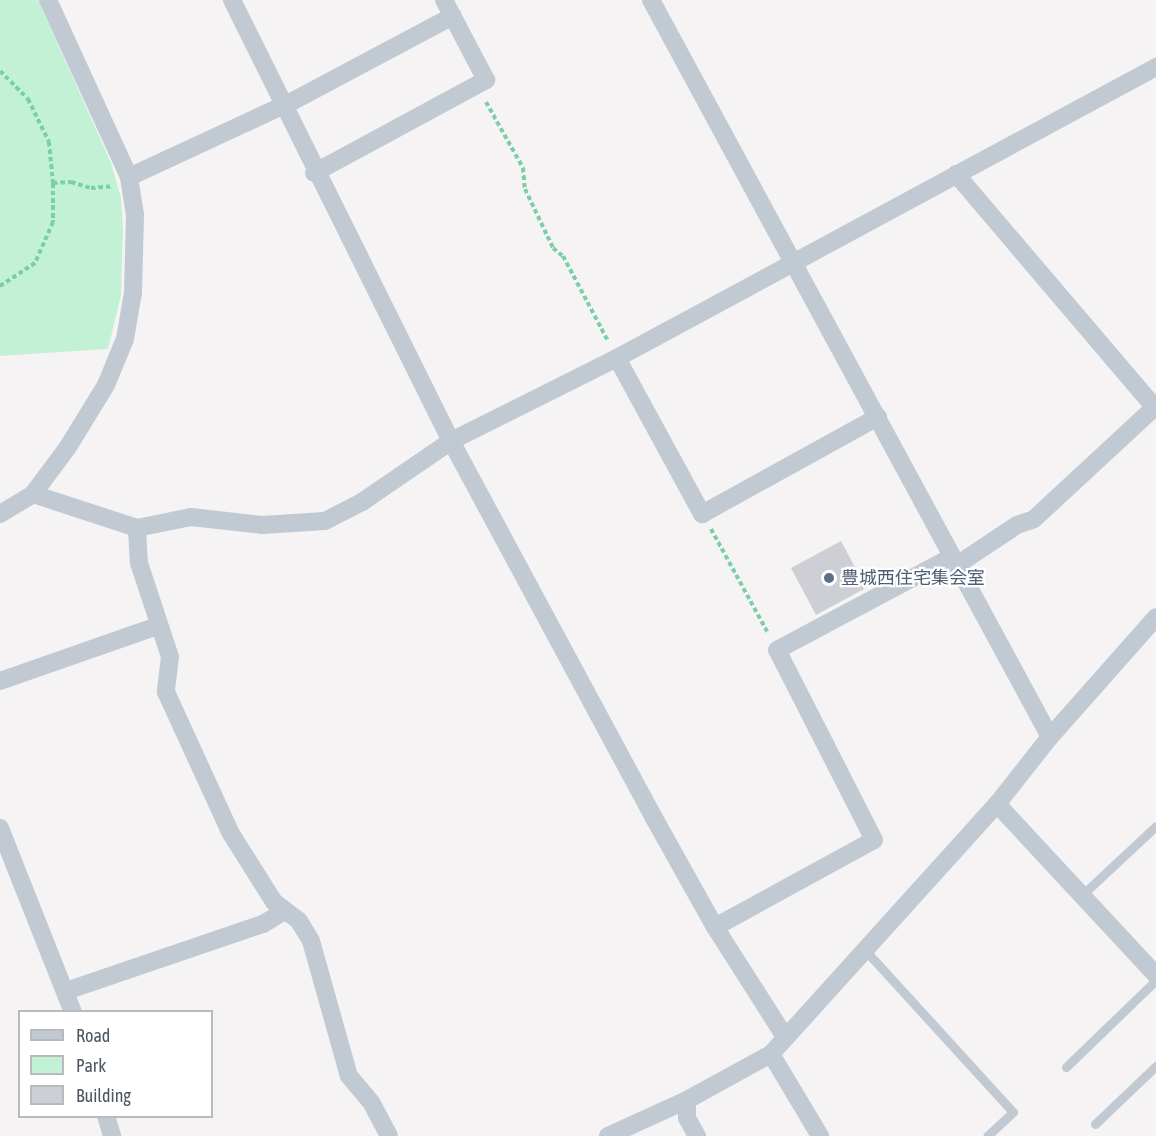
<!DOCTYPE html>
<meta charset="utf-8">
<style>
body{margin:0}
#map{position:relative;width:1156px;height:1136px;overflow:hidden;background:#f5f3f3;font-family:"Asap Condensed","Noto Sans JP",sans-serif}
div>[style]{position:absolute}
.green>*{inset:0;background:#c3f1d5}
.building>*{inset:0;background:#cdcfd5}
.path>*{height:4px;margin-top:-2px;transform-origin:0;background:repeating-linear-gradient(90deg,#7ad0a6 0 4.5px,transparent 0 7.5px)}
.service>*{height:9px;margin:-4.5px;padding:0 4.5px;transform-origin:4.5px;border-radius:4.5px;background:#c1cad2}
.minor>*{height:18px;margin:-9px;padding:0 9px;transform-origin:9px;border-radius:9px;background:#c1cad2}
.dots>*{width:16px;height:16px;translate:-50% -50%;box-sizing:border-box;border:3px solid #fff;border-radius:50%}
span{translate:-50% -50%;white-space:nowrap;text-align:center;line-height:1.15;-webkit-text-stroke:4.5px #fff;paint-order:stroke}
.service-label{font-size:18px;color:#4e5e75}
.left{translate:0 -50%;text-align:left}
.legend{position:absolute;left:18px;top:1010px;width:195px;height:108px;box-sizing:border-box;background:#fff;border:2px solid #b7bbc0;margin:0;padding:8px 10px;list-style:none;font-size:18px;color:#4a5661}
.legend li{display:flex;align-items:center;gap:12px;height:30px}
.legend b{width:30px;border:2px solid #b7bbc0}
</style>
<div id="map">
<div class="green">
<div style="clip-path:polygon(0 0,38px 0,111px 163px,121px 198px,123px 230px,121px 295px,108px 349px,0 356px)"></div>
</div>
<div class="building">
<div style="clip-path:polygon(841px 541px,866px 588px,816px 615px,791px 568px)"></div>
</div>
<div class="path">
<div style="left:0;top:71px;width:40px;rotate:45deg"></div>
<div style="left:28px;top:99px;width:48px;rotate:64deg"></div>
<div style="left:49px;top:142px;width:41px;rotate:84.4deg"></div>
<div style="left:53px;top:183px;width:39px;rotate:90deg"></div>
<div style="left:53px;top:222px;width:45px;rotate:113.7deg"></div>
<div style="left:35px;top:263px;width:42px;rotate:146.7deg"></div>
<div style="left:486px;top:102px;width:76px;rotate:60.7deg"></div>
<div style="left:523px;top:168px;width:21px;rotate:85deg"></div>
<div style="left:525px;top:189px;width:65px;rotate:64.6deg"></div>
<div style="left:553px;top:248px;width:13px;rotate:39deg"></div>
<div style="left:563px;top:256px;width:96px;rotate:62.1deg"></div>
<div style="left:53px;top:183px;width:18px;rotate:-3deg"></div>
<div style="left:71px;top:182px;width:21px;rotate:17deg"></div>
<div style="left:91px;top:188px;width:21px;rotate:-5deg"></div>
<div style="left:711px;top:529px;width:119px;rotate:61.3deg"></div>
</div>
<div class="service">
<div style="left:1082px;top:895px;width:101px;rotate:-43deg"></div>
<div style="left:865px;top:950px;width:219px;rotate:47.6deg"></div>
<div style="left:1013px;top:1112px;width:35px;rotate:137deg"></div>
<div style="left:1066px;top:1067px;width:125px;rotate:-44deg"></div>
<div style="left:1095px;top:1124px;width:84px;rotate:-43.6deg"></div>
</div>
<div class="minor">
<div style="left:48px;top:0;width:195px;rotate:65.4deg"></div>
<div style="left:232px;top:0;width:492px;rotate:63.6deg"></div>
<div style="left:451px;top:441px;width:428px;rotate:61.7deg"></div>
<div style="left:654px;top:818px;width:125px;rotate:60.8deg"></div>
<div style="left:715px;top:927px;width:130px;rotate:57.5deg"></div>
<div style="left:651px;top:0;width:838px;rotate:61.57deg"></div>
<div style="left:314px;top:173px;width:196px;rotate:-28.4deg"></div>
<div style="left:486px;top:80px;width:90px;rotate:-117.7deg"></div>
<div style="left:956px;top:174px;width:309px;rotate:49.6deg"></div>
<div style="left:617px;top:358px;width:178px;rotate:61.4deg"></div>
<div style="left:702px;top:514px;width:201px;rotate:-28.9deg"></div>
<div style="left:33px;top:494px;width:109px;rotate:18.1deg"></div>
<div style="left:137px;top:528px;width:55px;rotate:-11.5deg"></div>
<div style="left:191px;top:517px;width:71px;rotate:6.4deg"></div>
<div style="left:262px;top:525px;width:63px;rotate:-3.6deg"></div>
<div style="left:325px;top:521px;width:42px;rotate:-27.2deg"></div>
<div style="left:362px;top:502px;width:108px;rotate:-34.4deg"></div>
<div style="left:451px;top:441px;width:186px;rotate:-26.6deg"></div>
<div style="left:617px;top:358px;width:613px;rotate:-28.36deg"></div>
<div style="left:0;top:514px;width:39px;rotate:-31deg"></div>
<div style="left:33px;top:494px;width:59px;rotate:-53.3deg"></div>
<div style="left:68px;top:447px;width:73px;rotate:-58.5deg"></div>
<div style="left:106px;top:385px;width:50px;rotate:-67.6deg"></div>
<div style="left:125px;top:339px;width:48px;rotate:-80.3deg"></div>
<div style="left:133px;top:292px;width:77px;rotate:-88.5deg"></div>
<div style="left:135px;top:215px;width:38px;rotate:-99deg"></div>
<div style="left:129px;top:177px;width:181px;rotate:-24.9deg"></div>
<div style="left:293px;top:101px;width:181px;rotate:-28deg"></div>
<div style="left:137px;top:528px;width:35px;rotate:87deg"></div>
<div style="left:139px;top:563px;width:99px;rotate:71.7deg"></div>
<div style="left:170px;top:657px;width:35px;rotate:97deg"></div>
<div style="left:166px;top:692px;width:154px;rotate:65.4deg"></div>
<div style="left:230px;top:832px;width:83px;rotate:57.8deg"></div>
<div style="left:274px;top:902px;width:31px;rotate:37deg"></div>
<div style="left:299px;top:921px;width:23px;rotate:59deg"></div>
<div style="left:311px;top:941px;width:140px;rotate:74.3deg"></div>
<div style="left:349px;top:1076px;width:34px;rotate:50deg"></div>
<div style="left:371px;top:1102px;width:38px;rotate:62deg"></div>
<div style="left:957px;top:565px;width:72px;rotate:-33.7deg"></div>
<div style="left:1017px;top:525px;width:18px;rotate:-19deg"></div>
<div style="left:1034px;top:519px;width:165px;rotate:-42.8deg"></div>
<div style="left:0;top:681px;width:166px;rotate:-19.3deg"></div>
<div style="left:997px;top:804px;width:233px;rotate:47.1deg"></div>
<div style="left:0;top:828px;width:198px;rotate:68.4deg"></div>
<div style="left:715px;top:927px;width:181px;rotate:-28.7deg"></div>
<div style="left:874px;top:840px;width:213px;rotate:-117deg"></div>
<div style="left:777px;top:650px;width:198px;rotate:-28deg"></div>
<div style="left:66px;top:991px;width:208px;rotate:-18.8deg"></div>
<div style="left:263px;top:924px;width:23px;rotate:-31deg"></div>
<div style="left:771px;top:1054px;width:96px;rotate:59.1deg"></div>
<div style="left:687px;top:1100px;width:18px;rotate:90deg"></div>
<div style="left:687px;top:1118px;width:21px;rotate:61deg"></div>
<div style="left:106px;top:1116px;width:21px;rotate:73deg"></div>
<div style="left:608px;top:1136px;width:87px;rotate:-24.5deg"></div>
<div style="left:687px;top:1100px;width:96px;rotate:-28.7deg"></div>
<div style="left:771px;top:1054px;width:337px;rotate:-47.9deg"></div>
<div style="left:997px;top:804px;width:85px;rotate:-51.7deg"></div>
<div style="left:1050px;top:737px;width:160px;rotate:-48.5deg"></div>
</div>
<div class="dots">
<div style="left:829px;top:578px;background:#5c6f8a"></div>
</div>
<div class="service-label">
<span class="left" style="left:841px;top:578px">豊城西住宅集会室</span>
</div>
<ul class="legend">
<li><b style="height:8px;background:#c1cad2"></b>Road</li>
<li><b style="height:16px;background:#c3f1d5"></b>Park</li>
<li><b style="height:16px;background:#cdcfd5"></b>Building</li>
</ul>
</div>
